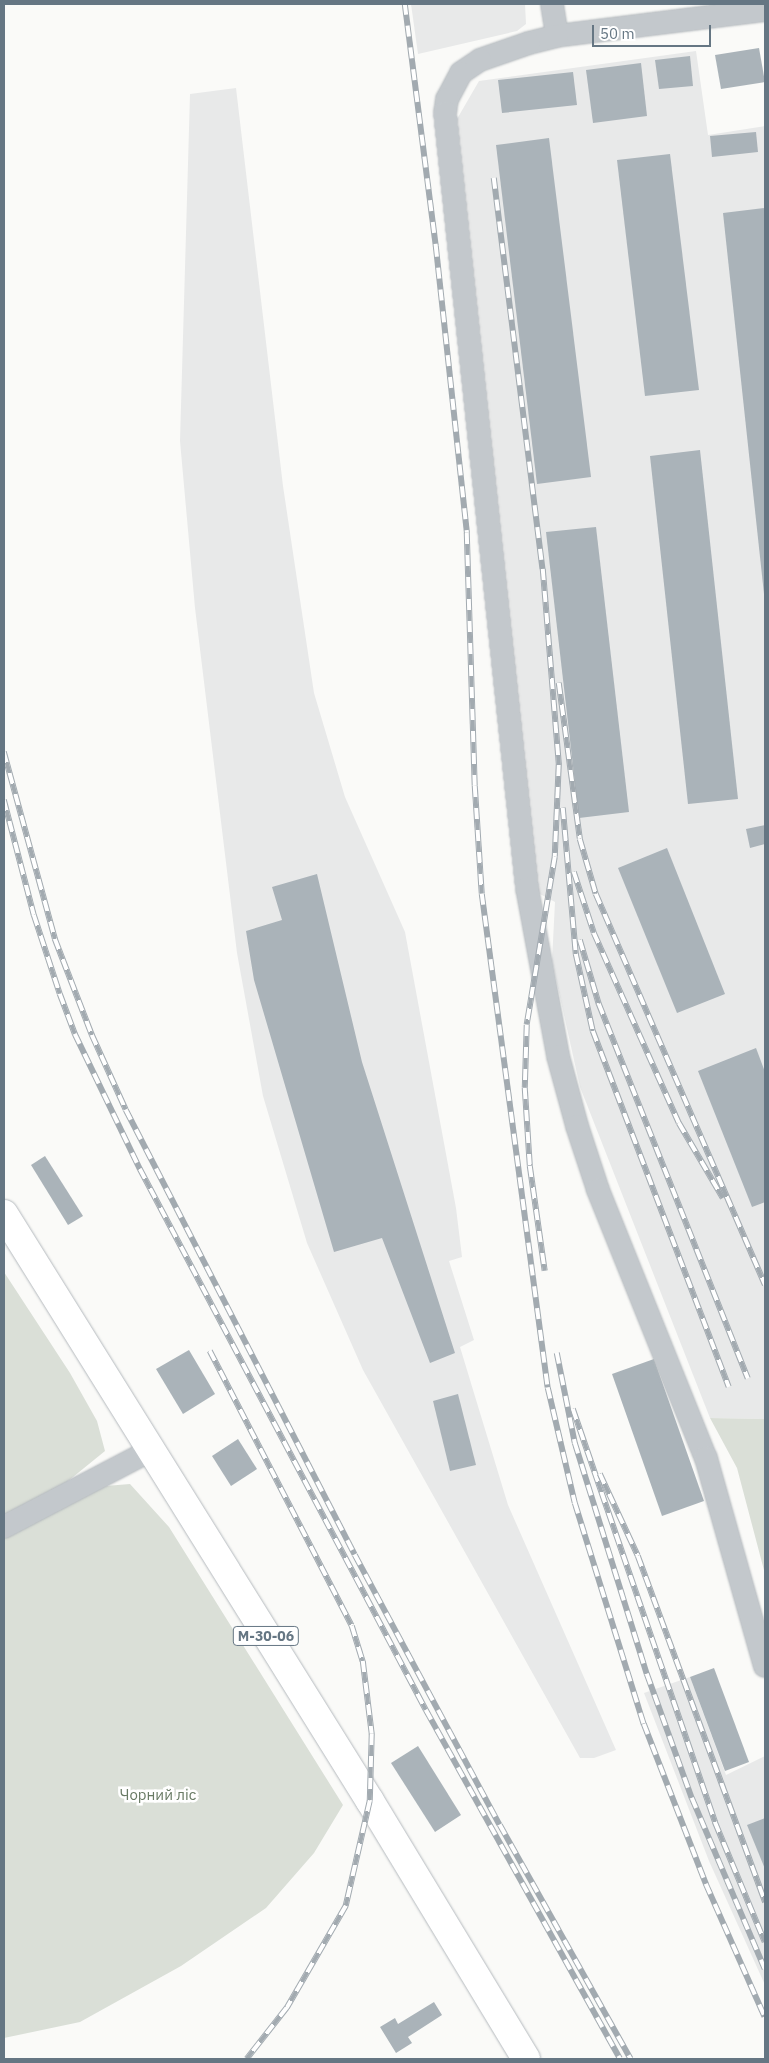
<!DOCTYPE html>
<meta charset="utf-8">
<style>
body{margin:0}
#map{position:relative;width:769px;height:2063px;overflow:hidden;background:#fafaf8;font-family:"IBM Plex Sans",sans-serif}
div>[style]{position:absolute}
.built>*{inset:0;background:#e8e9e9}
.green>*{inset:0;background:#dadfd7}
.building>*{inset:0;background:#aab3b9}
.roads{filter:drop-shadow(0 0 1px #b5babe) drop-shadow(0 0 1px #b5babe)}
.minor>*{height:22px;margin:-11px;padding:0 11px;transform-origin:11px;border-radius:11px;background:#c3c8cc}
.major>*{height:28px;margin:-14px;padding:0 14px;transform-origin:14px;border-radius:14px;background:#fff}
.rail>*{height:5.5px;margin-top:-2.75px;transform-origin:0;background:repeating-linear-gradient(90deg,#fff 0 11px,#a2aab0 0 22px);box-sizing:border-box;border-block:1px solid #a2aab0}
span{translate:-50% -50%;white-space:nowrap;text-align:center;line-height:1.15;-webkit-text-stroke:5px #fff;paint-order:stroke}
.shield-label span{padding:1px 4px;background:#fff;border:1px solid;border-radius:4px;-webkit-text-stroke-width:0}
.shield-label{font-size:14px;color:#657683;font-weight:700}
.park-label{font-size:15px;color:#687a64}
.frame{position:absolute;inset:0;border:5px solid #657683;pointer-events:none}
.scale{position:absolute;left:592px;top:25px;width:119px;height:22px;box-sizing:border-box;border:2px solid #657683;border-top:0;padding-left:6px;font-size:15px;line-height:18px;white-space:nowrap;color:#657683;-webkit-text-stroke:4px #fff;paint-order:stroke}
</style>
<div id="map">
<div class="built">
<div style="clip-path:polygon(411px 4px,525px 4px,526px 24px,517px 31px,418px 54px)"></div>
<div style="clip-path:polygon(696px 51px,708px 135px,765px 126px,765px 1419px,710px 1418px,580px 1087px,552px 961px,555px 902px,538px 893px,457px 119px,479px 81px)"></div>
<div style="clip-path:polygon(236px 88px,283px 486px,314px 693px,345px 797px,405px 932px,456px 1208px,462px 1257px,449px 1261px,474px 1340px,460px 1347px,508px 1505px,616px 1750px,594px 1758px,580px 1758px,363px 1370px,307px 1243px,263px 1096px,237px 953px,195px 608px,180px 441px,190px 94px)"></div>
<div style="clip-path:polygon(690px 1677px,726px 1775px,765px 1756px,765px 1985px,709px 1861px,644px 1693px)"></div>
</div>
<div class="green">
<div style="clip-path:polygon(4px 1272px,70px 1373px,97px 1421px,105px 1451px,57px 1490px,130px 1484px,169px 1527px,343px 1805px,314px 1853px,266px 1908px,181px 1966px,80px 2022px,4px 2038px)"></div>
<div style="clip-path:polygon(710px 1418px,765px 1419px,765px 1574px,737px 1468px)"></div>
</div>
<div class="building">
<div style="clip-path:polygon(759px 48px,765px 82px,721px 89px,715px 55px)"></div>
<div style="clip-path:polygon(690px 56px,693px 86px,659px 89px,655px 60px)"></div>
<div style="clip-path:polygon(641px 63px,647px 116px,593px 123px,586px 70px)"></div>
<div style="clip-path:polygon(573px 72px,577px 105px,502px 113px,498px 80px)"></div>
<div style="clip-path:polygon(756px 132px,758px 152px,712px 157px,710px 136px)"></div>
<div style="clip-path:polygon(549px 138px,591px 477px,537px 484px,496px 145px)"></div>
<div style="clip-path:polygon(670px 154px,699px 390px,645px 396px,617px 160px)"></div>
<div style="clip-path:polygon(765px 208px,765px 594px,764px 594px,723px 213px)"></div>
<div style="clip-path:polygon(700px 450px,738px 799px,688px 804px,650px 456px)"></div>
<div style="clip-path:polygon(596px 527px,629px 812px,579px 818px,546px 532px)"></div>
<div style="clip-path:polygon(765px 825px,765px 844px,750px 848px,746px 829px)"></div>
<div style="clip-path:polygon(667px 848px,725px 994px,677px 1013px,618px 868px)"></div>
<div style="clip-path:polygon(317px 874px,362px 1062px,455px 1353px,430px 1363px,382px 1238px,334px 1252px,254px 980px,246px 931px,282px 920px,272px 887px)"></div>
<div style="clip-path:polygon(756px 1048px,765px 1072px,765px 1202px,752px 1207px,698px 1071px)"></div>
<div style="clip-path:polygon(45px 1156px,83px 1216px,68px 1225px,31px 1165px)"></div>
<div style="clip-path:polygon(189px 1350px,215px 1394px,183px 1414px,156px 1369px)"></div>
<div style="clip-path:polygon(654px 1359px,704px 1501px,662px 1516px,612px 1374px)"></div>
<div style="clip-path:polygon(458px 1394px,476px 1465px,450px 1471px,433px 1401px)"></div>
<div style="clip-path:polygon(238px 1439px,257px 1469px,231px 1486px,212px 1456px)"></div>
<div style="clip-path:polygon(714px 1668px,749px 1762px,725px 1771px,690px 1677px)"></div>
<div style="clip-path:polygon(418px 1746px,461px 1815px,435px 1832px,391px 1763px)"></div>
<div style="clip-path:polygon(765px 1818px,765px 1869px,747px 1825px)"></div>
<div style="clip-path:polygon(434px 2002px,442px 2015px,408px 2037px,412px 2043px,396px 2053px,380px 2027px,395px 2018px,398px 2024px)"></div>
</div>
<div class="roads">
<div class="minor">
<div style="left:552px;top:4px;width:32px;rotate:81deg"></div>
<div style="left:765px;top:10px;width:210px;rotate:172.9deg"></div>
<div style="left:557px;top:36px;width:29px;rotate:166deg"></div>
<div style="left:529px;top:43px;width:52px;rotate:160.9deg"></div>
<div style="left:480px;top:60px;width:23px;rotate:146deg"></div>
<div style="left:461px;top:73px;width:30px;rotate:118deg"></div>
<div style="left:447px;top:99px;width:14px;rotate:98deg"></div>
<div style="left:445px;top:113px;width:779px;rotate:83.96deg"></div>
<div style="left:527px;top:888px;width:171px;rotate:79.5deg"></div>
<div style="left:558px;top:1056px;width:73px;rotate:74.8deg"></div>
<div style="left:577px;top:1126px;width:67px;rotate:71.8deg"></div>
<div style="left:598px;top:1190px;width:289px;rotate:68.1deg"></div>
<div style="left:706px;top:1458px;width:216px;rotate:74.2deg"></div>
<div style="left:4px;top:1527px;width:166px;rotate:-27.6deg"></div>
</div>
<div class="major">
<div style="left:4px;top:1214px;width:692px;rotate:58.06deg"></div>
<div style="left:370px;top:1801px;width:301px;rotate:58.8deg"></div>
</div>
</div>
<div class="rail">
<div style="left:405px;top:4px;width:244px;rotate:82.7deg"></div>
<div style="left:436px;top:246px;width:289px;rotate:83.8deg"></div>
<div style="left:467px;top:533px;width:253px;rotate:88.2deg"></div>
<div style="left:475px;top:786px;width:108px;rotate:86.3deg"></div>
<div style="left:482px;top:894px;width:498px;rotate:82.4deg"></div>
<div style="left:548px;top:1388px;width:118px;rotate:76.8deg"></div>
<div style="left:575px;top:1503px;width:232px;rotate:72.7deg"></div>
<div style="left:644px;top:1724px;width:172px;rotate:68.8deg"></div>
<div style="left:706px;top:1884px;width:145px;rotate:66.1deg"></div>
<div style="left:494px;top:178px;width:394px;rotate:82.9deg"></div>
<div style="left:543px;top:569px;width:197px;rotate:85.3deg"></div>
<div style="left:559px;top:765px;width:92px;rotate:92.5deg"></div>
<div style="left:555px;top:857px;width:170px;rotate:99.5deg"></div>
<div style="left:527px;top:1025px;width:63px;rotate:91.8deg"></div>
<div style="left:525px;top:1088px;width:78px;rotate:86.3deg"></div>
<div style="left:530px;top:1166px;width:106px;rotate:81.9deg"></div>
<div style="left:559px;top:683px;width:157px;rotate:82.3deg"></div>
<div style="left:580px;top:839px;width:57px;rotate:73.8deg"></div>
<div style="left:596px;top:894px;width:426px;rotate:66.6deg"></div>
<div style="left:4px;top:752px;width:194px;rotate:74.7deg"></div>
<div style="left:55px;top:939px;width:103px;rotate:68.9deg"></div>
<div style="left:92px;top:1035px;width:82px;rotate:65.6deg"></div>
<div style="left:126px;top:1110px;width:500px;rotate:62.77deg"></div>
<div style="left:355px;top:1555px;width:306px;rotate:61.8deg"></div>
<div style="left:500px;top:1825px;width:268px;rotate:60.8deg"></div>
<div style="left:4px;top:800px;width:119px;rotate:75.4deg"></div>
<div style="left:34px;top:915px;width:83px;rotate:71.8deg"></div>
<div style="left:60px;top:994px;width:43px;rotate:69.4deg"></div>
<div style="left:75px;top:1034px;width:150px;rotate:64.3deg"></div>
<div style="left:140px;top:1169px;width:612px;rotate:62.14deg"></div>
<div style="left:426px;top:1710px;width:399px;rotate:60.9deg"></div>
<div style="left:563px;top:808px;width:147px;rotate:84.9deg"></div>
<div style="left:576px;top:954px;width:79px;rotate:77.6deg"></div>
<div style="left:593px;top:1031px;width:381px;rotate:69.1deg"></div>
<div style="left:574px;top:872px;width:64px;rotate:71.8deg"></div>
<div style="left:594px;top:933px;width:208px;rotate:65.9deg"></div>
<div style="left:679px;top:1123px;width:87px;rotate:59.6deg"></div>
<div style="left:580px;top:940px;width:67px;rotate:73.5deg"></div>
<div style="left:599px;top:1004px;width:403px;rotate:68.3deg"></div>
<div style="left:210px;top:1351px;width:309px;rotate:62.7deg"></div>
<div style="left:352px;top:1626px;width:37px;rotate:73deg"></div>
<div style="left:363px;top:1661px;width:74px;rotate:83deg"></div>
<div style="left:372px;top:1734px;width:67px;rotate:91.7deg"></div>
<div style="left:370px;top:1801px;width:108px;rotate:102.9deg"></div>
<div style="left:346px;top:1906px;width:118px;rotate:120deg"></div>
<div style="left:287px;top:2008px;width:65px;rotate:128.1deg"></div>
<div style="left:557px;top:1353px;width:92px;rotate:78.7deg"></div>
<div style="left:575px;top:1443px;width:242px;rotate:72.7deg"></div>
<div style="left:647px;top:1674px;width:132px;rotate:70.1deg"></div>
<div style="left:692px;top:1798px;width:186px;rotate:66.9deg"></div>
<div style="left:573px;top:1409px;width:437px;rotate:71deg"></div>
<div style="left:715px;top:1822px;width:130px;rotate:67.4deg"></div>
<div style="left:600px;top:1474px;width:90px;rotate:65.1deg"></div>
<div style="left:638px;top:1556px;width:369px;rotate:69.8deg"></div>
</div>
<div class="shield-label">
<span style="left:266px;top:1636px">М-30-06</span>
</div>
<div class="park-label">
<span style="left:158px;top:1795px">Чорний ліс</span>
</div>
<div class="frame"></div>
<div class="scale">50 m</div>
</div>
